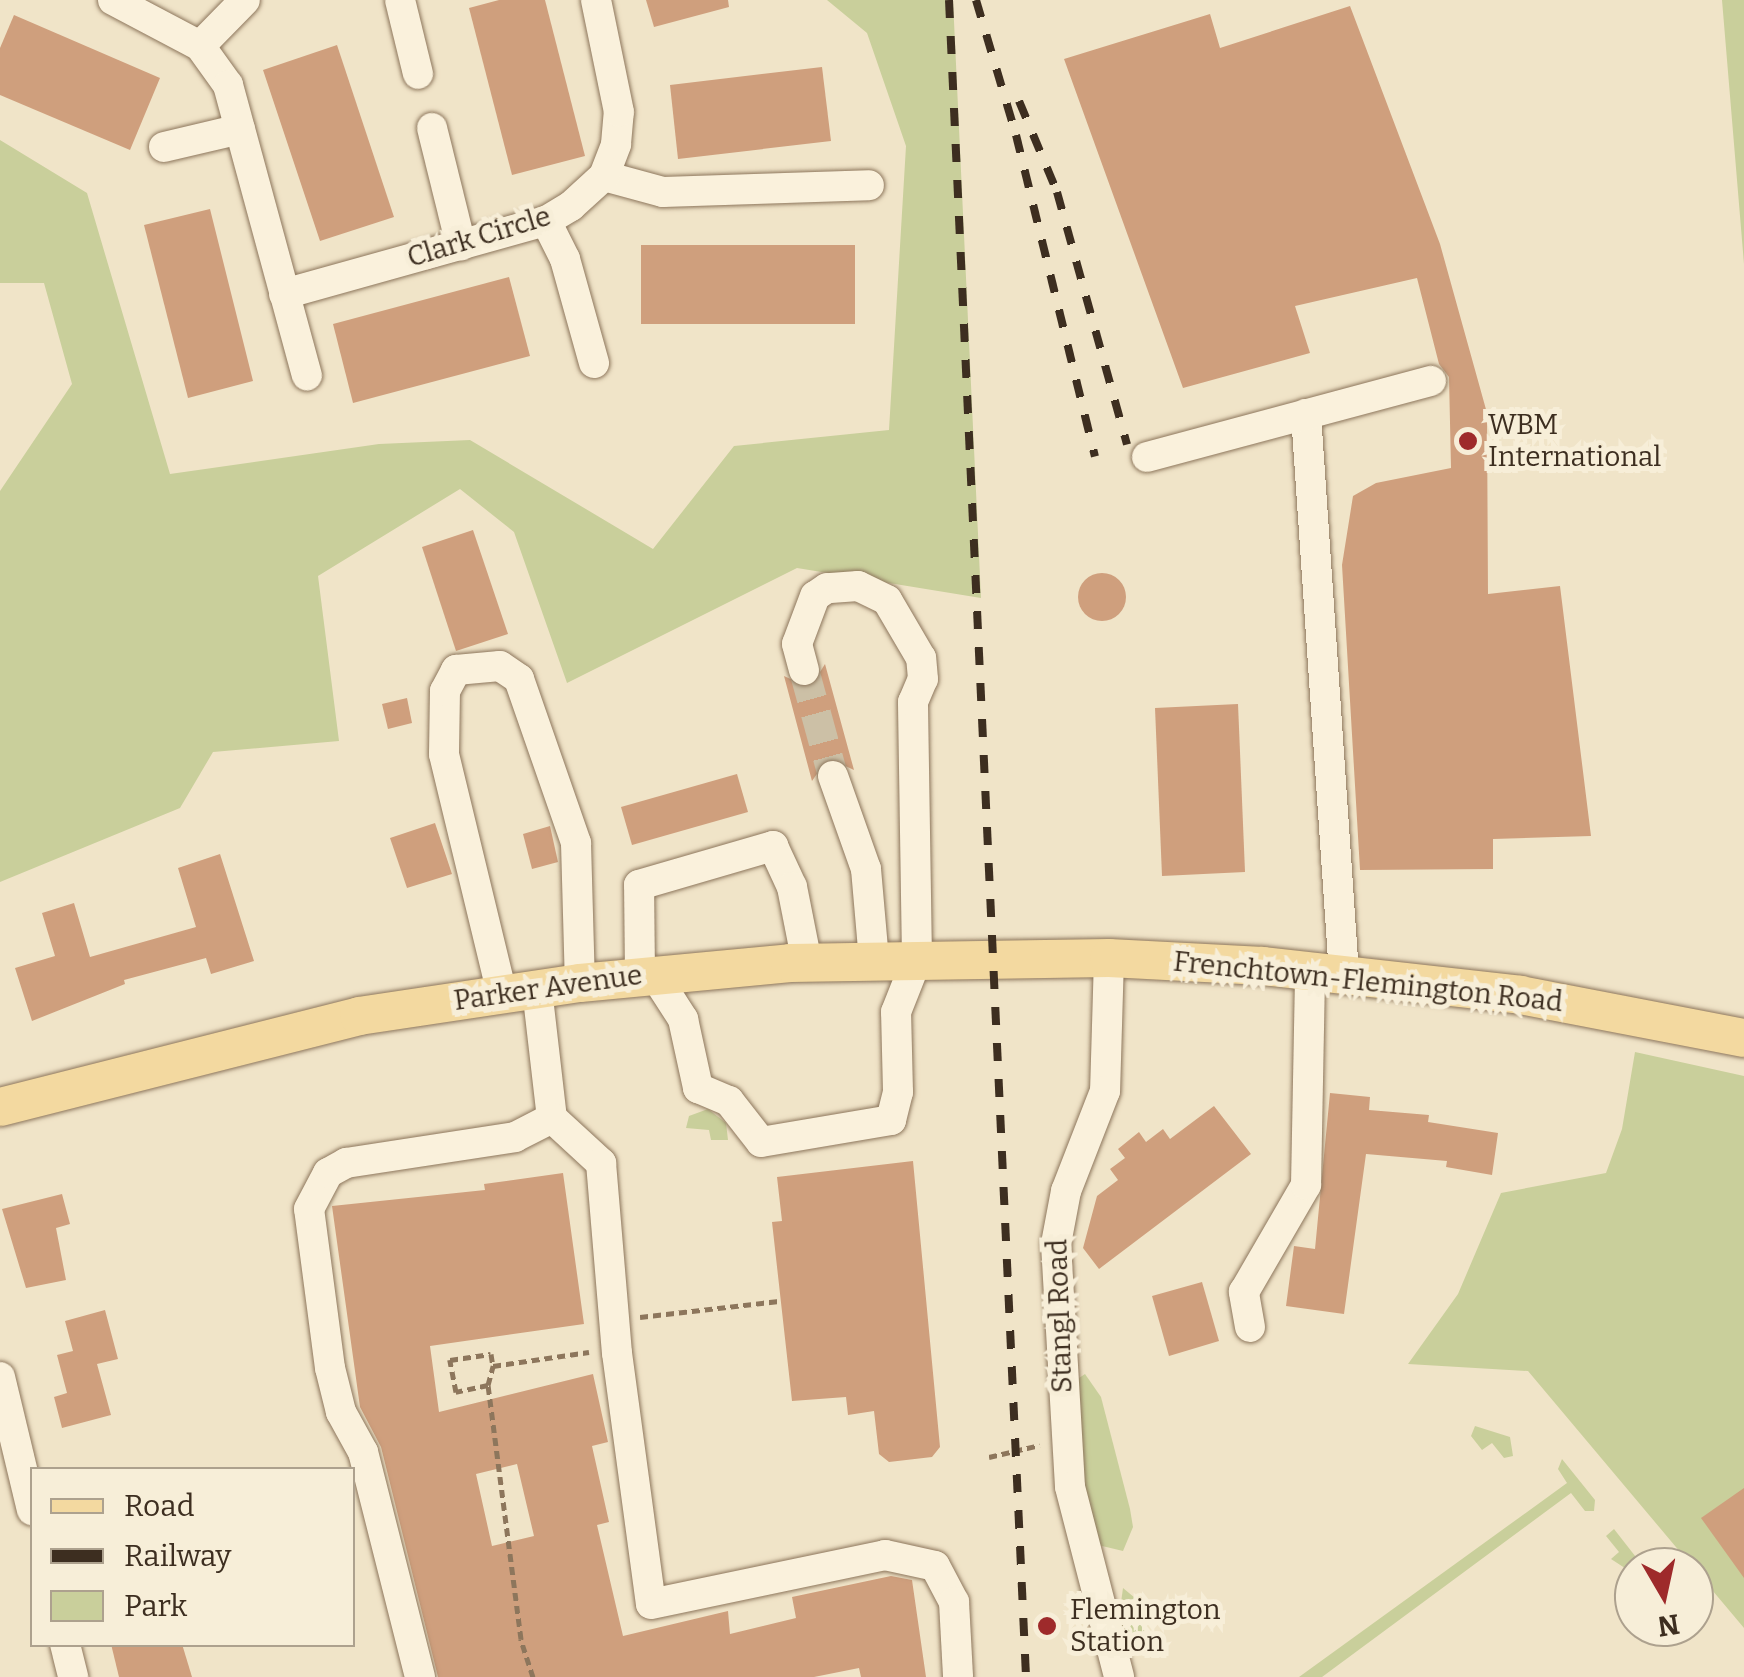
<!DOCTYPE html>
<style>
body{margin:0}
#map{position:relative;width:1744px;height:1677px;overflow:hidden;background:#f0e4c8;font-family:Bitter,serif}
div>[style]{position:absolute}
.green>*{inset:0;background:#c9cf9b}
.building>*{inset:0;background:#cf9f7d}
.round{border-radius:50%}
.minor-tunnel>*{height:30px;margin-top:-15px;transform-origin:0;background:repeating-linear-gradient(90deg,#ccc0a6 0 30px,transparent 0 45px)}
.path>*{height:5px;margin-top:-2.5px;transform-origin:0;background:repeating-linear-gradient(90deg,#8d765c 0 8px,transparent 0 13px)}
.roads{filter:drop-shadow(0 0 2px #8d765c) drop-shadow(0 0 2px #8d765c)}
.minor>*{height:30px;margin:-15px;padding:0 15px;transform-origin:15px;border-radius:15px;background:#faf1dc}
.major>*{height:38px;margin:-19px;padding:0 19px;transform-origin:19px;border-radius:19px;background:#f3d9a0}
.rail>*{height:8px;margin-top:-4px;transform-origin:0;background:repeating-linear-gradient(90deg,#3d2e20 0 18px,transparent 0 36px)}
.dots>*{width:28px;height:28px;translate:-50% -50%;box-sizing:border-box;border:5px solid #f7eed8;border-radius:50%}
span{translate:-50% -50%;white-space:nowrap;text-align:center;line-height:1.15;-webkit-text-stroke:10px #f7eed8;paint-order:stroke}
.street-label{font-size:28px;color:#3d2e20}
.poi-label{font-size:28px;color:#3d2e20}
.left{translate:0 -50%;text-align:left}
.legend{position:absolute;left:30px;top:1467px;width:325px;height:180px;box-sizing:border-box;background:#f7eed8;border:2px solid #ada18e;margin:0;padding:12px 18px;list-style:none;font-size:30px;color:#3d2e20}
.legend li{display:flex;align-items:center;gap:20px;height:50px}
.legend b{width:50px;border:2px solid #ada18e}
.north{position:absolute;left:1614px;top:1547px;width:100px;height:100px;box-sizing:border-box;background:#f7eed8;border:2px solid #ada18e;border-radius:50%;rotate:171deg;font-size:28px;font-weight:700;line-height:40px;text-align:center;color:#3d2e20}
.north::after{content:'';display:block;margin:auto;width:35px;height:45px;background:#9e2a2b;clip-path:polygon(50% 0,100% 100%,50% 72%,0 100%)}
</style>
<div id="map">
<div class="green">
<div style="clip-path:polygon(827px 0,953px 0,981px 598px,797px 568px,567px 683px,514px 532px,460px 489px,318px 576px,339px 741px,213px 752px,180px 808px,0 882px,0 491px,72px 384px,44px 283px,0 283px,0 140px,87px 193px,170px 474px,379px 444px,470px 440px,653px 549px,734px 446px,889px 430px,906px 146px,867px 33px)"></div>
<div style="clip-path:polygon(1722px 0,1744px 0,1744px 264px)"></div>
<div style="clip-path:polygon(1635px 1052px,1744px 1076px,1744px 1628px,1528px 1371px,1408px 1364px,1458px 1294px,1501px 1193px,1606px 1173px,1622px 1129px)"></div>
<div style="clip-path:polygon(708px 1109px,726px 1123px,728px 1140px,711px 1140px,709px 1130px,686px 1128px,689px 1116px)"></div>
<div style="clip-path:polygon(1085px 1374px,1101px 1397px,1130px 1509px,1133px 1527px,1123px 1551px,1098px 1545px,1084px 1487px,1076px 1380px)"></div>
<div style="clip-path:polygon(1475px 1426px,1510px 1437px,1513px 1456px,1504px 1458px,1492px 1443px,1482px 1450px,1471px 1436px)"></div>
<div style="clip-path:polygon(1562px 1459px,1595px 1500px,1594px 1511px,1585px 1511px,1571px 1493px,1322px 1677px,1299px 1677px,1567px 1483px,1558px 1469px)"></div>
<div style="clip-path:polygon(1614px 1529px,1639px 1561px,1634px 1574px,1611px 1559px,1619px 1552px,1606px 1536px)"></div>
<div style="clip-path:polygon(1123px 1588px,1141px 1603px,1144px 1631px,1130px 1634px,1118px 1624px)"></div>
</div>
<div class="building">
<div style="clip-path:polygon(499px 0,545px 0,585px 156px,512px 175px,469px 8px)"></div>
<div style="clip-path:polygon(646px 0,728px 0,729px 7px,654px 27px)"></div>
<div style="clip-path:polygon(1350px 6px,1440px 244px,1487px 413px,1488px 594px,1560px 586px,1591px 836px,1493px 839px,1493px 869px,1360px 870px,1342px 565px,1353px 496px,1376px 483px,1451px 468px,1449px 377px,1439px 364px,1417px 278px,1295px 306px,1310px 353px,1183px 388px,1064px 59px,1210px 14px,1220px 48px)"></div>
<div style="clip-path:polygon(14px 15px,160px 78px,130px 150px,0 95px,0 48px)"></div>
<div style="clip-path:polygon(337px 45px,394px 217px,320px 241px,263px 70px)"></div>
<div style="clip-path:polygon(822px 67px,831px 141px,678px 159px,670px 85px)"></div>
<div style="clip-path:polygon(210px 209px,253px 381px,188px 398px,144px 225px)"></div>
<div style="clip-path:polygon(641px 245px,855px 245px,855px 324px,641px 324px)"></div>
<div style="clip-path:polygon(509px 277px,530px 356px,353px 403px,333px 324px)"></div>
<div style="clip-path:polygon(473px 530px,508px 634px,456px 651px,422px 547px)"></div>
<div class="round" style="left:1078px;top:573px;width:48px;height:48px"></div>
<div style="clip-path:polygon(825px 664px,854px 770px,828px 758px,812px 781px,784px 676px,810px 688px)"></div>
<div style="clip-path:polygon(407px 698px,412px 723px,388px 729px,382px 704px)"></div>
<div style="clip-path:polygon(1238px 704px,1245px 872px,1162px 876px,1155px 708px)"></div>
<div style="clip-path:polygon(737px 774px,748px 812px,632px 845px,621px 807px)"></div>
<div style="clip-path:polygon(435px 823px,452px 874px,407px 888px,390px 838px)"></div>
<div style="clip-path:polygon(550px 826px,558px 862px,532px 869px,523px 834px)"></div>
<div style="clip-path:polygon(220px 854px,254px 961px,211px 974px,206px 958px,124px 980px,125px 984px,32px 1021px,15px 968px,55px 956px,42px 913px,74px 903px,90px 957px,196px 927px,178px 868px)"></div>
<div style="clip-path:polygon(1330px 1093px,1370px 1097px,1369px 1110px,1429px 1115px,1428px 1122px,1498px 1133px,1492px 1175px,1446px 1167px,1447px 1161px,1366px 1154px,1344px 1314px,1286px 1306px,1294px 1246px,1315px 1249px)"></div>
<div style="clip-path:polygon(1214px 1106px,1251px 1154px,1099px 1269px,1083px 1248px,1097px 1196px,1118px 1180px,1110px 1169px,1125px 1158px,1118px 1149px,1139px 1132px,1146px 1142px,1163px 1129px,1170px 1139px)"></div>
<div style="clip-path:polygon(913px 1161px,940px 1447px,932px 1457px,889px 1462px,879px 1454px,874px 1411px,848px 1415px,846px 1397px,792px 1401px,772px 1222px,782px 1221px,777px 1177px)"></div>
<div style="clip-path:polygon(evenodd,563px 1173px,584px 1324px,430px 1346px,439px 1412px,593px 1374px,608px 1442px,592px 1446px,609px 1522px,597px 1525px,623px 1636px,728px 1611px,730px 1634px,796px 1618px,792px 1597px,891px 1576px,912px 1580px,926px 1677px,861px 1677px,859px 1668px,814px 1677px,438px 1677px,381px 1447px,360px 1407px,332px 1206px,485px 1190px,484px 1184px,563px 1173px,517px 1464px,534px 1536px,492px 1546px,476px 1474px,517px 1464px)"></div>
<div style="clip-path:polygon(62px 1194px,70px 1224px,56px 1228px,66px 1280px,26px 1288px,2px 1209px)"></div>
<div style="clip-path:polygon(1202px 1282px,1219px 1341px,1169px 1356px,1152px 1296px)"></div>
<div style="clip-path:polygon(105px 1310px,118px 1359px,97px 1364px,111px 1415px,62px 1428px,54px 1397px,67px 1393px,57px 1355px,73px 1351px,65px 1321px)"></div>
<div style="clip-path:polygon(1744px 1488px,1744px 1578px,1701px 1518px)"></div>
<div style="clip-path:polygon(111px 1644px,182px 1644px,192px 1677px,119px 1677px)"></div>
</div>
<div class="minor-tunnel">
<div style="left:804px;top:670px;width:110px;rotate:74.7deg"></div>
</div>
<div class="path">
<div style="left:640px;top:1317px;width:140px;rotate:-6.6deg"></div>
<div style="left:488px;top:1385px;width:20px;rotate:-75deg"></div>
<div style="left:989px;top:1457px;width:52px;rotate:-13.2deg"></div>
<div style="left:533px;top:1677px;width:40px;rotate:-108deg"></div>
<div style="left:521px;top:1639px;width:256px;rotate:-97.4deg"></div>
<div style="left:488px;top:1385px;width:33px;rotate:168deg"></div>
<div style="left:456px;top:1392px;width:33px;rotate:-101deg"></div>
<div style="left:450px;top:1360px;width:41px;rotate:-8.3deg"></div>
<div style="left:491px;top:1354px;width:12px;rotate:81deg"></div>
<div style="left:493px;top:1366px;width:97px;rotate:-8.3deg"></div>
</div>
<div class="roads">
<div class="minor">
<div style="left:113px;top:0;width:98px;rotate:27.9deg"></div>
<div style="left:200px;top:46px;width:48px;rotate:54.3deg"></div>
<div style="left:228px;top:85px;width:301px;rotate:74.8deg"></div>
<div style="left:400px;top:0;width:76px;rotate:76.3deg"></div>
<div style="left:200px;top:46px;width:64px;rotate:-45.6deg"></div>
<div style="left:432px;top:128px;width:121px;rotate:76.1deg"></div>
<div style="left:164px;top:147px;width:78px;rotate:-13.3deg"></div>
<div style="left:604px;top:176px;width:61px;rotate:15.2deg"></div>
<div style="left:663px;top:192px;width:206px;rotate:-1.9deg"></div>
<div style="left:546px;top:221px;width:42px;rotate:63.4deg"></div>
<div style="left:565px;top:259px;width:108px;rotate:74.4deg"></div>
<div style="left:284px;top:294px;width:272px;rotate:-15.6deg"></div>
<div style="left:546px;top:221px;width:29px;rotate:-31deg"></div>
<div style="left:571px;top:206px;width:45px;rotate:-42.3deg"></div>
<div style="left:604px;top:176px;width:34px;rotate:-69deg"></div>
<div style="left:616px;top:144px;width:32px;rotate:-85deg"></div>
<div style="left:619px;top:112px;width:114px;rotate:-101.6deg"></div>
<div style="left:1306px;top:414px;width:561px;rotate:86.12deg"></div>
<div style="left:1147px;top:457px;width:294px;rotate:-15deg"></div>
<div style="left:833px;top:776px;width:99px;rotate:70.5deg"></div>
<div style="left:866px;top:869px;width:92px;rotate:85deg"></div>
<div style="left:1109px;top:958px;width:133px;rotate:91.7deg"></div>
<div style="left:1105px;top:1091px;width:107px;rotate:111.3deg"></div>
<div style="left:1066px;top:1191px;width:54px;rotate:100.7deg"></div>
<div style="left:1056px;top:1244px;width:243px;rotate:86.7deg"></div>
<div style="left:1070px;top:1487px;width:196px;rotate:75.5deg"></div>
<div style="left:654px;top:974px;width:54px;rotate:57.2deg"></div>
<div style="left:683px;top:1019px;width:71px;rotate:77.7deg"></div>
<div style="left:698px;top:1088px;width:34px;rotate:23deg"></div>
<div style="left:729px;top:1101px;width:52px;rotate:52deg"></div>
<div style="left:761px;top:1142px;width:132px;rotate:-9.6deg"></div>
<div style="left:891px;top:1120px;width:29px;rotate:-76deg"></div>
<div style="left:898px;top:1092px;width:80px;rotate:-91.4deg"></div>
<div style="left:896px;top:1012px;width:57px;rotate:-68.4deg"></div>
<div style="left:917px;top:959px;width:257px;rotate:-90.9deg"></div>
<div style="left:913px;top:702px;width:25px;rotate:-67deg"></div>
<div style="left:923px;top:679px;width:21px;rotate:-95deg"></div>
<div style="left:921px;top:658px;width:67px;rotate:-120.4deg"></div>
<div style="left:887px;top:600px;width:32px;rotate:-154deg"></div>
<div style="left:858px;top:586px;width:31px;rotate:176deg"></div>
<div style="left:827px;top:588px;width:14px;rotate:146deg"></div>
<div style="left:815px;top:596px;width:51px;rotate:110.6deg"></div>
<div style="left:797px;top:644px;width:27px;rotate:75deg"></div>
<div style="left:640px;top:975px;width:90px;rotate:-90.6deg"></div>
<div style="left:639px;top:885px;width:140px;rotate:-16.2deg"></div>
<div style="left:773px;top:846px;width:45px;rotate:65.1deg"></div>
<div style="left:792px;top:887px;width:77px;rotate:78.8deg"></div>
<div style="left:537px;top:989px;width:130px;rotate:83.4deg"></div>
<div style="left:502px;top:994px;width:247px;rotate:-103.6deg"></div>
<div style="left:444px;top:754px;width:63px;rotate:-89.1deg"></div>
<div style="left:445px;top:691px;width:24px;rotate:-62deg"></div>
<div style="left:456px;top:670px;width:44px;rotate:-5.2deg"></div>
<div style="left:500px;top:666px;width:23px;rotate:34deg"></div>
<div style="left:519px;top:679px;width:174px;rotate:70.8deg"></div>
<div style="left:576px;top:843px;width:140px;rotate:88.4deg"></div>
<div style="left:552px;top:1118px;width:67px;rotate:42.6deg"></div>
<div style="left:601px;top:1163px;width:191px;rotate:85.2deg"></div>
<div style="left:617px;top:1353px;width:253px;rotate:82.3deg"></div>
<div style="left:651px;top:1604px;width:239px;rotate:-11.8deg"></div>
<div style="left:885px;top:1555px;width:51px;rotate:12.4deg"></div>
<div style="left:935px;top:1566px;width:41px;rotate:62.2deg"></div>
<div style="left:954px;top:1602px;width:75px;rotate:86.9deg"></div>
<div style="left:1250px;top:1327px;width:36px;rotate:-100deg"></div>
<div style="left:1244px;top:1292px;width:124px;rotate:-59.9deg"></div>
<div style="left:1306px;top:1185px;width:214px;rotate:-88.9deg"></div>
<div style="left:0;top:1377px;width:137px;rotate:76.5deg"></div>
<div style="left:65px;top:1644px;width:34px;rotate:76deg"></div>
<div style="left:420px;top:1677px;width:232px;rotate:-104.2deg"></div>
<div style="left:363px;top:1452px;width:46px;rotate:-118.8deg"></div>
<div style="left:341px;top:1412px;width:45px;rotate:-104deg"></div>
<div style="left:330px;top:1368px;width:160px;rotate:-97.5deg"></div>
<div style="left:309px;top:1209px;width:41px;rotate:-62.2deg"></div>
<div style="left:328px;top:1173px;width:21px;rotate:-29deg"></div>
<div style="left:346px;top:1163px;width:171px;rotate:-8.7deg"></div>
<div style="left:515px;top:1137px;width:42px;rotate:-27.2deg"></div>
</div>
<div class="major">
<div style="left:0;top:1107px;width:370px;rotate:-14.2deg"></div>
<div style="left:359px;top:1016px;width:223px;rotate:-8.5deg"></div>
<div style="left:580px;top:983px;width:211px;rotate:-5.4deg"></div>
<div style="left:790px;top:963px;width:319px;rotate:-0.9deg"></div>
<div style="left:1109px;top:958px;width:154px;rotate:3deg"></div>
<div style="left:1263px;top:966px;width:259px;rotate:6.4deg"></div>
<div style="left:1520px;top:995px;width:228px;rotate:10.9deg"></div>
</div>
</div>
<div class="rail">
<div style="left:949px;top:0;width:1679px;rotate:87.37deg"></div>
<div style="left:976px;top:0;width:141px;rotate:73.5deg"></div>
<div style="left:1016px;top:135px;width:331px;rotate:76.2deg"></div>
<div style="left:1019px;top:101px;width:99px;rotate:67.3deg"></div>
<div style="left:1057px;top:192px;width:262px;rotate:74.5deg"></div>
</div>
<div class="dots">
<div style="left:1468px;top:441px;background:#9e2a2b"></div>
<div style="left:1047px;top:1626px;background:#9e2a2b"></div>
</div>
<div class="street-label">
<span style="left:479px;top:237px;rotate:-17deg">Clark Circle</span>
<span style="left:1368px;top:982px;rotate:6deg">Frenchtown-Flemington Road</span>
<span style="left:548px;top:988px;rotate:-8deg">Parker Avenue</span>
<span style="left:1060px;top:1316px;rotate:-92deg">Stangl Road</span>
</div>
<div class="poi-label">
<span class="left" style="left:1488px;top:441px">WBM<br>International</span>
<span class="left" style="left:1070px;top:1626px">Flemington<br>Station</span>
</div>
<ul class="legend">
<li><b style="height:12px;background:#f3d9a0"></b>Road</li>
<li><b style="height:12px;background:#3d2e20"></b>Railway</li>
<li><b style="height:28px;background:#c9cf9b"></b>Park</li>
</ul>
<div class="north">N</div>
</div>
